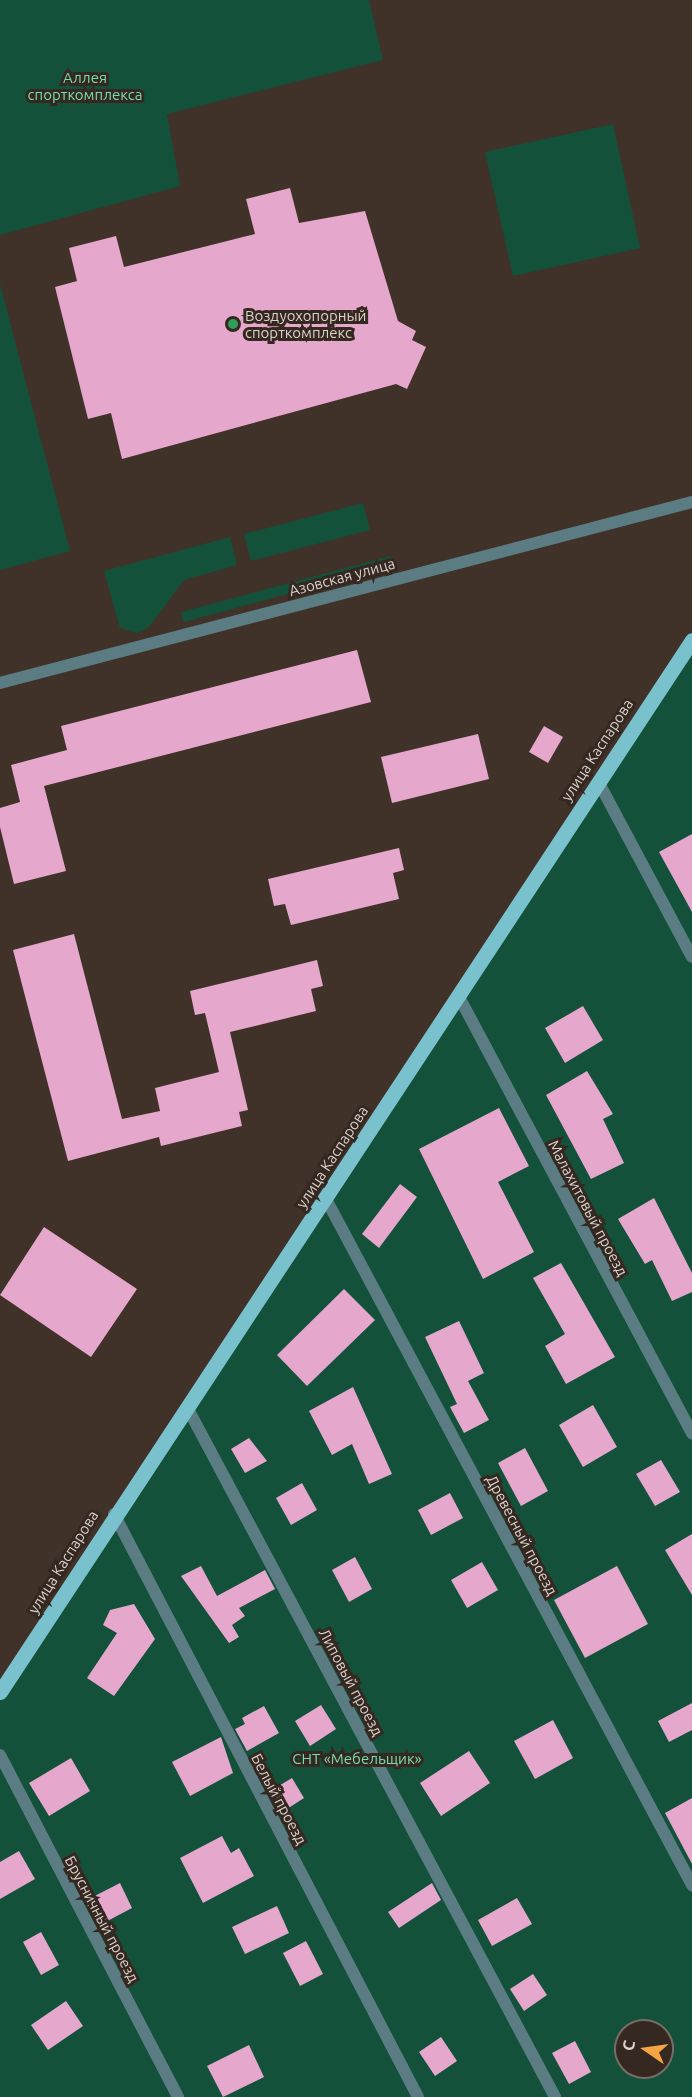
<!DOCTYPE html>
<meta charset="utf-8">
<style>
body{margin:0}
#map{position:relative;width:692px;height:2097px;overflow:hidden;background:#403229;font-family:Ubuntu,sans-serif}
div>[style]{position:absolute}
.green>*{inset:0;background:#13513b}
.building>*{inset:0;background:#e5a7cb}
.minor>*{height:12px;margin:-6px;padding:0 6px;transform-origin:6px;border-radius:6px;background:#5b7c82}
.primary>*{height:15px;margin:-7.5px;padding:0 7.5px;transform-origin:7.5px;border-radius:7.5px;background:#7ac1ce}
.dots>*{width:16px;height:16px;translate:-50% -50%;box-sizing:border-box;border:3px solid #352820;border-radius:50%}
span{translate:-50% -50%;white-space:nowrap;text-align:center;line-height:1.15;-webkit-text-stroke:6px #352820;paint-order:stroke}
.park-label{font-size:15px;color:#74ddb1}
.poi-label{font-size:15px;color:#dbd2cd}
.left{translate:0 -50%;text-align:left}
.street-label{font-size:15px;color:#dbd2cd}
.north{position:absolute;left:614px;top:2019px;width:60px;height:60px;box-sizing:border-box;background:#352820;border:2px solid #776c65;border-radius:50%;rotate:283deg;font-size:16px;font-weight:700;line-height:24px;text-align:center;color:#dbd2cd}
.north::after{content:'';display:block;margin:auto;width:21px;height:27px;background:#f5a345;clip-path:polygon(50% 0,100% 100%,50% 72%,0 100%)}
</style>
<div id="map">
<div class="green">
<div style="clip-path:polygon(0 0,369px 0,383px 60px,167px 114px,180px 186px,0 235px)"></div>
<div style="clip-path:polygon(613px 124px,640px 248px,513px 276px,485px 152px)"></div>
<div style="clip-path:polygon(0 284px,70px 551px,0 570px)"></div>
<div style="clip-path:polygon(363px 503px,370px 530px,251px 561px,244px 534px)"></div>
<div style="clip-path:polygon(230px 537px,237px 565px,184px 580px,149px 627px,137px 633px,120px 628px,104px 571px)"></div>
<div style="clip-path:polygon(391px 556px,394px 565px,184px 622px,181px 612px)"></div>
<div style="clip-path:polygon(evenodd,692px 640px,692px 2097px,0 2097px,0 1692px,692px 640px,626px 2031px,662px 2031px,662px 2067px,626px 2067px,626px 2031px)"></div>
</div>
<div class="building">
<div style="clip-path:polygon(290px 188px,299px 223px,365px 211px,398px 321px,416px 331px,412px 340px,426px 347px,407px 389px,396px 384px,122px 459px,111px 413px,88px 419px,55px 287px,77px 281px,69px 248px,116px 236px,124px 267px,255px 234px,246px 199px)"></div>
<div style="clip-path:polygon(357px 650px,371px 702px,44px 786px,66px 871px,14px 884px,0 827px,0 808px,20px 802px,11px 765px,67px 750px,61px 726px)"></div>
<div style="clip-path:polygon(544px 726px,563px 737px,548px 763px,529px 752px)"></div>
<div style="clip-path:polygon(478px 734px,489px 779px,392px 803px,381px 757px)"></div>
<div style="clip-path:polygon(692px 834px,692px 912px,659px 852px)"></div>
<div style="clip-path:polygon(399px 848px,404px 870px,393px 873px,399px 899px,291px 925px,285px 904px,274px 906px,268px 879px)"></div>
<div style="clip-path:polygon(74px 934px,122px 1119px,160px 1111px,155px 1088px,219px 1072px,205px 1013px,195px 1015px,190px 991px,317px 960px,323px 986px,311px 989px,316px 1011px,230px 1032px,248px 1110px,239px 1112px,242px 1126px,161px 1146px,159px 1137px,68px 1161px,13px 950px)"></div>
<div style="clip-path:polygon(583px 1006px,603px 1040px,565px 1063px,545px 1028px)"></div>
<div style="clip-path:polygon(587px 1071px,613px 1114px,603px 1119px,624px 1163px,591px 1179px,546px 1095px)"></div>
<div style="clip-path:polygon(499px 1108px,529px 1166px,498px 1182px,534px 1252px,483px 1279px,419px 1149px)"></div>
<div style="clip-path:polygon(400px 1184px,417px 1197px,379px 1248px,362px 1234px)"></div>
<div style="clip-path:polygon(654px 1198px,692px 1273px,692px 1292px,672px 1301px,652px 1260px,645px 1264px,618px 1219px)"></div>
<div style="clip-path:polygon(44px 1227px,137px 1289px,91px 1357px,0 1295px)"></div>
<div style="clip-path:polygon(561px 1263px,615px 1357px,566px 1384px,545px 1346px,565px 1334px,533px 1278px)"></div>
<div style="clip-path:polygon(344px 1289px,375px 1320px,307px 1386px,277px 1355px)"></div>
<div style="clip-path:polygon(459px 1321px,484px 1373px,468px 1381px,489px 1420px,464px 1433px,450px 1407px,457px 1404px,425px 1337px)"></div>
<div style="clip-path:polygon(353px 1387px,392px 1474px,369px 1484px,352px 1444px,332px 1455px,309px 1411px)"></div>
<div style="clip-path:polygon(593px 1405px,617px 1447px,583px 1467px,559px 1425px)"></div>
<div style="clip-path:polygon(249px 1438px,267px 1461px,245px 1473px,231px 1449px)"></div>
<div style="clip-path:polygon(525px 1448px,548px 1491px,521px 1506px,498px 1463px)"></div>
<div style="clip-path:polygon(661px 1460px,680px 1492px,655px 1506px,636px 1474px)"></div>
<div style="clip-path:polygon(302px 1483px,317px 1510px,291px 1525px,276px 1498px)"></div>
<div style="clip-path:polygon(450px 1493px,463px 1518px,431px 1535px,418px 1510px)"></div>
<div style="clip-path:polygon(692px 1534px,692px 1595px,665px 1550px)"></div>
<div style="clip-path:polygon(355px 1557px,372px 1589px,349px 1602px,332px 1570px)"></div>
<div style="clip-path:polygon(482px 1562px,498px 1590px,467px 1608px,451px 1580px)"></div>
<div style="clip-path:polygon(201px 1566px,217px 1596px,265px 1570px,275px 1589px,239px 1608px,245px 1616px,232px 1625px,239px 1637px,229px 1643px,181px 1576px)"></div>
<div style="clip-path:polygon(617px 1566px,648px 1624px,585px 1658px,554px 1600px)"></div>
<div style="clip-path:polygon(134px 1604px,155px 1639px,114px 1696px,87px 1678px,117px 1633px,103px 1625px,110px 1610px)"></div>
<div style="clip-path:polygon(692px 1703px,692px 1730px,669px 1742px,658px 1721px)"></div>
<div style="clip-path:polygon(321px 1705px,336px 1729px,310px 1746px,295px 1721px)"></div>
<div style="clip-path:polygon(264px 1706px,279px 1733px,247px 1751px,235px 1729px,245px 1724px,242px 1718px)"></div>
<div style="clip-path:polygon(553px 1720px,573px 1758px,535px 1779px,514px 1741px)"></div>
<div style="clip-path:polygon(221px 1737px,233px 1773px,190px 1796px,172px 1762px)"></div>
<div style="clip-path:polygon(469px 1751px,490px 1783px,441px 1816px,420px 1783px)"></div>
<div style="clip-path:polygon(71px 1758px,90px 1791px,49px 1816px,29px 1783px)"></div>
<div style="clip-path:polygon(292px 1778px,304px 1798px,284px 1811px,272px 1790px)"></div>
<div style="clip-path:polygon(692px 1798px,692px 1864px,665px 1813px)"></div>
<div style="clip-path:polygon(222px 1836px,231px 1853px,239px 1848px,254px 1876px,203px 1903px,180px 1858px)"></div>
<div style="clip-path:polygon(19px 1851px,35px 1879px,0 1899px,0 1862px)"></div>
<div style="clip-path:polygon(120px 1883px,132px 1908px,98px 1926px,85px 1901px)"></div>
<div style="clip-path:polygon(432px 1883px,441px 1900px,399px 1928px,388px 1912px)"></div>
<div style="clip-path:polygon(517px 1898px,532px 1924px,492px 1946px,478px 1920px)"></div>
<div style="clip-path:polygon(277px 1906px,289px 1933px,245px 1954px,232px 1927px)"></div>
<div style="clip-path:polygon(41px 1932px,59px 1965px,41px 1975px,23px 1942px)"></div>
<div style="clip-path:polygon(306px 1941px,323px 1974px,300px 1986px,283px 1953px)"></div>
<div style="clip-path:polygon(533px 1974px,547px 1995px,524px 2011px,510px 1989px)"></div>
<div style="clip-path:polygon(66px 2001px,83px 2026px,48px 2050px,31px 2025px)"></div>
<div style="clip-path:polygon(441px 2037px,457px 2061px,435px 2076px,419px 2052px)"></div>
<div style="clip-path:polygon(575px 2041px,591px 2072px,569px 2084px,552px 2053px)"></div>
<div style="clip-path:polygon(249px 2045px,264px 2077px,223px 2097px,207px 2066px)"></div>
</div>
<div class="minor">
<div style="left:0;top:683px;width:715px;rotate:-14.66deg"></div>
<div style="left:599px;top:783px;width:197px;rotate:61.9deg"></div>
<div style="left:458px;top:995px;width:497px;rotate:61.9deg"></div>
<div style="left:326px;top:1199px;width:778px;rotate:61.92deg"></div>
<div style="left:188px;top:1409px;width:780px;rotate:61.92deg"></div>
<div style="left:114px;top:1514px;width:657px;rotate:62.46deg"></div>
<div style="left:0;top:1755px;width:386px;rotate:62.5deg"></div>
</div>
<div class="primary">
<div style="left:0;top:1692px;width:1259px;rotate:-56.66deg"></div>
</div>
<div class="dots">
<div style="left:233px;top:324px;background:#2e9e5b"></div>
</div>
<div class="park-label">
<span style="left:85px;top:86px">Аллея<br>спорткомплекса</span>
<span style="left:357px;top:1759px">СНТ «Мебельщик»</span>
</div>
<div class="poi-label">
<span class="left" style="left:245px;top:324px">Воздуохопорный<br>спорткомплекс</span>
</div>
<div class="street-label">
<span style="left:342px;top:577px;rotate:-15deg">Азовская улица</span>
<span style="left:597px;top:750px;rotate:-57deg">улица Каспарова</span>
<span style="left:332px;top:1157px;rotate:-57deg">улица Каспарова</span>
<span style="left:588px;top:1208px;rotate:62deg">Малахитовый проезд</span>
<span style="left:522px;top:1535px;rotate:62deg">Древесный проезд</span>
<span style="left:63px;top:1562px;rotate:-58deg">улица Каспарова</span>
<span style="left:351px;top:1682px;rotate:62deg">Липовый проезд</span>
<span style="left:279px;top:1799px;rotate:62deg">Белый проезд</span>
<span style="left:102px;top:1919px;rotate:62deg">Брусничный проезд</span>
</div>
<div class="north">С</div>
</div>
